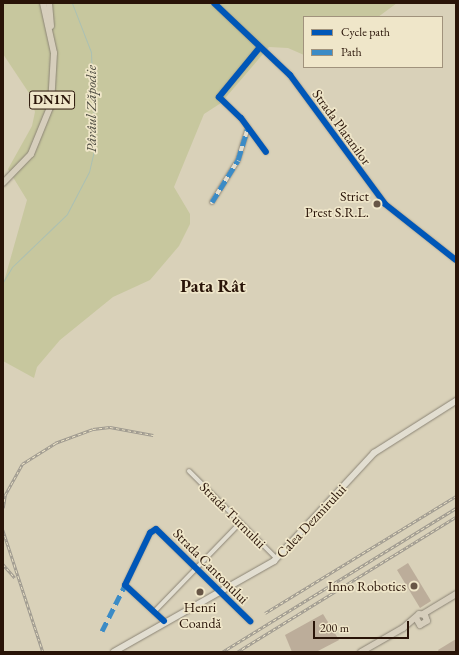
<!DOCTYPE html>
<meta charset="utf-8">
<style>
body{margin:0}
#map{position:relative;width:459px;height:655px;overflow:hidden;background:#d9d1b9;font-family:"EB Garamond",serif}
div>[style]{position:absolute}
.green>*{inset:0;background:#c7c79e}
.stream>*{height:1px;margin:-0.5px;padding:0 0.5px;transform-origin:0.5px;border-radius:0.5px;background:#abc0b3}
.building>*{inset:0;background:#bcad9a}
.roads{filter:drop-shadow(0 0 1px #8b8475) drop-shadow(0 0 1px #8b8475)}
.minor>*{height:4px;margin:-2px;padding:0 2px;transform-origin:2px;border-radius:2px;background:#e2ded1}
.secondary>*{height:5.5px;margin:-2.75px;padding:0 2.75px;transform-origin:2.75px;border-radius:2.75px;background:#e2ded1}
.primary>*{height:6px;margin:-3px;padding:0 3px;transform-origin:3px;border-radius:3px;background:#d6cebc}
.trunk>*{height:6px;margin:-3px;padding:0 3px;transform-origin:3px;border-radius:3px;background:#d6cebc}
.rail>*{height:2.5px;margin-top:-1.25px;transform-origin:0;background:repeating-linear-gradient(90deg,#efe6c9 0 3px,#9e998f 0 6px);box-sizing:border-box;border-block:1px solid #9e998f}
.quiet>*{height:5px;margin-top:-2.5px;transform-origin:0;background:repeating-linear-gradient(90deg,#3b8bc6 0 10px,transparent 0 15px)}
.cycleway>*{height:6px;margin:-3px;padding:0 3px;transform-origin:3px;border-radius:3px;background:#0057b8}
.dots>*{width:11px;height:11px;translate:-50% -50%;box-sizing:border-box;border:2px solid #efe6c9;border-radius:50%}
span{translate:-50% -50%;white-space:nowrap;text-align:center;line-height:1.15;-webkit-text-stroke:3.5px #efe6c9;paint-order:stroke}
.shield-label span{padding:1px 3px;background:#efe6c9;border:1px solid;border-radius:3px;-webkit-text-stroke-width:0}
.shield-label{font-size:13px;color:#291408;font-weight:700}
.street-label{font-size:14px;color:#291408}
.poi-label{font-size:14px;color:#291408}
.right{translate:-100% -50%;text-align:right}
.water-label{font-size:15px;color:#504e43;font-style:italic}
.district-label{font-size:18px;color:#291408;font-weight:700}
.frame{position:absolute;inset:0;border:4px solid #291408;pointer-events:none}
.legend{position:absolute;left:303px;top:16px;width:140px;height:52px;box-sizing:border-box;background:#efe6c9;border:1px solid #a0927c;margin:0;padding:5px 7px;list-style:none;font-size:12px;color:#291408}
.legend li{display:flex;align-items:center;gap:8px;height:20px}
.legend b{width:20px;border:1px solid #a0927c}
.scale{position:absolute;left:313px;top:621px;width:96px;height:18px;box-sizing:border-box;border:2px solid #291408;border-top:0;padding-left:5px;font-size:12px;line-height:14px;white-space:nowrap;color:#291408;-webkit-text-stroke:3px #efe6c9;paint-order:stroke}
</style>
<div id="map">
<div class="green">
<div style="clip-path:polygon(3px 3px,397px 3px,378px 17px,304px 17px,304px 55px,288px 48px,269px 47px,221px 103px,204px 114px,174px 187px,190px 214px,190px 224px,179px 246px,150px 280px,113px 297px,60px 340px,37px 367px,34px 378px,3px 361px,3px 285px,27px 200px,8px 169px,32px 126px,35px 112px,29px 93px,3px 54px)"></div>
</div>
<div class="stream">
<div style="left:3px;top:282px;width:17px;rotate:-59deg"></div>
<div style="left:12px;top:267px;width:76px;rotate:-43.9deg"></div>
<div style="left:67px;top:214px;width:47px;rotate:-62.4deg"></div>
<div style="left:89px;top:172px;width:28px;rotate:-77deg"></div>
<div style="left:95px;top:145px;width:93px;rotate:-92.5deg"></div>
<div style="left:91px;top:52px;width:53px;rotate:-111.2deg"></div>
</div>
<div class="building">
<div style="clip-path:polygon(408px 563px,431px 601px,420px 608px,397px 570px)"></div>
<div style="clip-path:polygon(323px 614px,339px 640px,316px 652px,292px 652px,285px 635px)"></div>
<div style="clip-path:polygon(456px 639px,456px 652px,439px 652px,438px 650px)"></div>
</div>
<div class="roads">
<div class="minor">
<div style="left:214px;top:3px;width:105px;rotate:43.5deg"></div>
<div style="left:290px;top:75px;width:160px;rotate:53.6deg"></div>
<div style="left:385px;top:204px;width:90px;rotate:38.3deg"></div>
<div style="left:260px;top:47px;width:65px;rotate:129.4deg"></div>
<div style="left:219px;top:97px;width:30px;rotate:44deg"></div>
<div style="left:241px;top:118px;width:42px;rotate:53.7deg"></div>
<div style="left:212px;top:202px;width:49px;rotate:-58.2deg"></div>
<div style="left:238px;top:160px;width:34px;rotate:-73deg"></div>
<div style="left:189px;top:471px;width:124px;rotate:45deg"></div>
<div style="left:154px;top:612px;width:124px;rotate:-46deg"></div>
<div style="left:164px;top:621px;width:53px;rotate:-137.3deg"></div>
<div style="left:125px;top:585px;width:58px;rotate:-64.3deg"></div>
<div style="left:150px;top:533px;width:7px;rotate:-34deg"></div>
<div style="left:156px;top:529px;width:132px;rotate:44.4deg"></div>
</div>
<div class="secondary">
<div style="left:114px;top:652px;width:184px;rotate:-29.6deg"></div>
<div style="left:274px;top:561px;width:147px;rotate:-47.2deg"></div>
<div style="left:374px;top:453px;width:97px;rotate:-32.4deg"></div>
</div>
<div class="primary">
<div style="left:423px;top:614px;width:39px;rotate:-31deg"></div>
<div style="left:361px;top:652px;width:48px;rotate:-29.7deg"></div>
<div style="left:403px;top:628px;width:21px;rotate:-41deg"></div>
<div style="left:419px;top:614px;width:6px;rotate:9deg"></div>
<div style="left:425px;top:615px;width:6px;rotate:72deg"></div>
<div style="left:427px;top:621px;width:8px;rotate:150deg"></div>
<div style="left:420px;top:625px;width:8px;rotate:-120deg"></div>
</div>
<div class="trunk">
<div style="left:49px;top:3px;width:23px;rotate:85deg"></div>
<div style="left:3px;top:183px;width:40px;rotate:-46deg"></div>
<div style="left:31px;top:154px;width:53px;rotate:-67.8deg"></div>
<div style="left:51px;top:105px;width:52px;rotate:-86.7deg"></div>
<div style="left:54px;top:53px;width:51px;rotate:-102.4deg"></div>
</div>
</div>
<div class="rail">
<div style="left:3px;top:508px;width:13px;rotate:-81deg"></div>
<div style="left:5px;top:495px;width:35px;rotate:-61deg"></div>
<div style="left:22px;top:464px;width:39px;rotate:-32deg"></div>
<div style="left:55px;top:443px;width:40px;rotate:-20.2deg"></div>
<div style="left:93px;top:429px;width:17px;rotate:-7deg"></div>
<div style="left:110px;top:427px;width:44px;rotate:10.5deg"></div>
<div style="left:3px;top:530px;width:128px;rotate:71.8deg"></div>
<div style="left:3px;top:564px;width:18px;rotate:49deg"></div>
<div style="left:265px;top:613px;width:224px;rotate:-31.5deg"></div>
<div style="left:222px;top:652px;width:275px;rotate:-31.6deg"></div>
<div style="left:237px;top:652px;width:257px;rotate:-31.7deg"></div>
</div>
<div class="quiet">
<div style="left:212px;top:202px;width:49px;rotate:-58.2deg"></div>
<div style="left:238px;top:160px;width:34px;rotate:-73deg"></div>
<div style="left:102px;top:631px;width:51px;rotate:-63.4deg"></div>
</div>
<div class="cycleway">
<div style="left:214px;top:3px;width:105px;rotate:43.5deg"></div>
<div style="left:290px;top:75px;width:160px;rotate:53.6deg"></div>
<div style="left:385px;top:204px;width:90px;rotate:38.3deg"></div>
<div style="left:260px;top:47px;width:65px;rotate:129.4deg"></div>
<div style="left:219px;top:97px;width:30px;rotate:44deg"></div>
<div style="left:241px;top:118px;width:42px;rotate:53.7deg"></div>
<div style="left:164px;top:621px;width:53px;rotate:-137.3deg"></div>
<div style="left:125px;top:585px;width:58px;rotate:-64.3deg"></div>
<div style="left:150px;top:533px;width:7px;rotate:-34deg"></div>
<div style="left:156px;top:529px;width:132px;rotate:44.4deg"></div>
</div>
<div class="dots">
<div style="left:377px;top:204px;background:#675646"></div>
<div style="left:414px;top:586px;background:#675646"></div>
<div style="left:200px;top:592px;background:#675646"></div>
</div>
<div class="shield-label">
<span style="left:52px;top:100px">DN1N</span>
</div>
<div class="street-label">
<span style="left:342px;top:127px;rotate:54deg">Strada Platanilor</span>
<span style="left:233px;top:515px;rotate:45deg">Strada Turnului</span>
<span style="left:311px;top:521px;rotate:-47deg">Calea Dezmirului</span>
<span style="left:211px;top:566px;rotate:45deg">Strada Cantonului</span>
</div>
<div class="poi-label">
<span class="right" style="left:369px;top:204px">Strict<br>Prest S.R.L.</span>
<span class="right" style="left:406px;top:586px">Inno Robotics</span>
<span style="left:200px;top:615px">Henri<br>Coandă</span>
</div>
<div class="water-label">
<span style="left:91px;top:109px;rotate:-90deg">Pârâul Zăpodie</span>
</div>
<div class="district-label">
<span style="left:213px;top:286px">Pata Rât</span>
</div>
<div class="frame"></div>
<ul class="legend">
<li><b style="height:5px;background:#0057b8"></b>Cycle path</li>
<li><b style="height:5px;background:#3b8bc6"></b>Path</li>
</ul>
<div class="scale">200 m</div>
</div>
